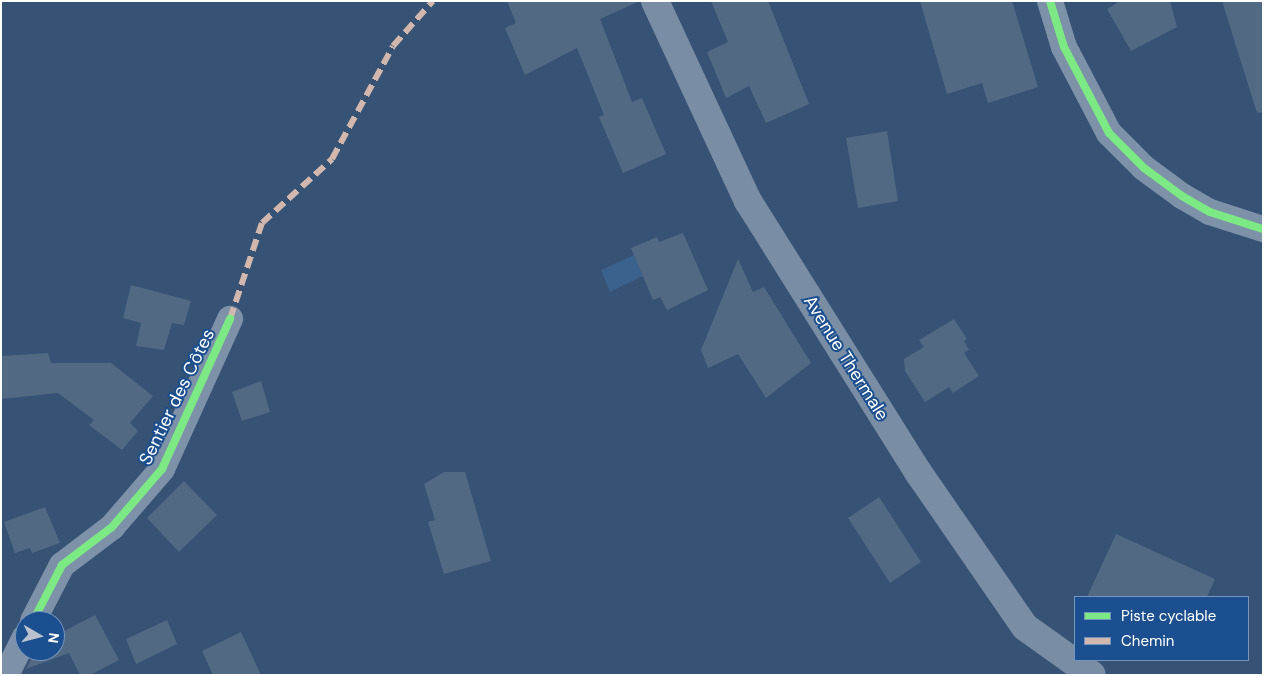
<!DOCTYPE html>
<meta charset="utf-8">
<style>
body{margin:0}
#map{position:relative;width:1264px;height:676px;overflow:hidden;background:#365274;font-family:"DM Sans",sans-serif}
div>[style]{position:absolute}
.water>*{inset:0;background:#3b618d}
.building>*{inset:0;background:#526984}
.minor>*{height:26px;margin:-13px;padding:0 13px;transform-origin:13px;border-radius:13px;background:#7d92a8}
.secondary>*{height:28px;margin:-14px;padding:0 14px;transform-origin:14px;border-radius:14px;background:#798da4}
.quiet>*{height:6px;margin-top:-3px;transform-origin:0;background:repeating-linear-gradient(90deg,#d1b7ad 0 12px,transparent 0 18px)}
.cycleway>*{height:8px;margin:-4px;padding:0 4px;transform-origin:4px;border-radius:4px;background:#7ce984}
span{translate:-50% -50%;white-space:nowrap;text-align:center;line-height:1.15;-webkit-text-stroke:4px #1b4f8f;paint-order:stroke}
.street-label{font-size:18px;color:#fff}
.frame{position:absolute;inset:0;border:2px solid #fff;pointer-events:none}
.legend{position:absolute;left:1074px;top:596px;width:175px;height:65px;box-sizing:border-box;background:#1b4f8f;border:1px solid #7695bc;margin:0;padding:6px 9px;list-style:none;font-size:15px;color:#fff}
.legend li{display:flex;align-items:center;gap:10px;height:25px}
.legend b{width:25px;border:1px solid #7695bc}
.north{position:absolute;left:15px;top:611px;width:50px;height:50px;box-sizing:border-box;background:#1b4f8f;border:1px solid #7695bc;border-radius:50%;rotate:98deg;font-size:14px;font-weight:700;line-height:20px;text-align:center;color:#fff}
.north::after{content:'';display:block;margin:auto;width:18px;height:22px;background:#b9c2ce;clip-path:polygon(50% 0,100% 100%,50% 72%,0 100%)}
</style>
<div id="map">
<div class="water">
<div style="clip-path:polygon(634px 255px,643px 276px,610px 292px,601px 270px)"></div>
</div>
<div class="building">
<div style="clip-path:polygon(507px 1px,640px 1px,600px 19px,632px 102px,642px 98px,666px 154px,623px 173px,599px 117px,604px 115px,577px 48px,525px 75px,505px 28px,516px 23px)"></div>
<div style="clip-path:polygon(711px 1px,768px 1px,809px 104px,766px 123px,749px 86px,726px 98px,707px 52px,728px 42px)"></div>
<div style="clip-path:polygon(920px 1px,1012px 1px,1038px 87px,988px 103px,982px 83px,947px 94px)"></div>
<div style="clip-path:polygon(1120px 1px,1170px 1px,1177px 27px,1131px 51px,1107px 9px)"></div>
<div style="clip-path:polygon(1222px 1px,1263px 1px,1263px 112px,1257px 113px)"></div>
<div style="clip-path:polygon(887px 131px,898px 201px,858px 208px,846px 138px)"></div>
<div style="clip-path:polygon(683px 233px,708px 290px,667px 310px,660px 297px,653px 300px,631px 248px,657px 237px,659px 242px)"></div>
<div style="clip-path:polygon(738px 259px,753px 292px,764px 287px,811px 363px,766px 398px,738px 354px,708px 368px,701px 350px)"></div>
<div style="clip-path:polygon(131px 285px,191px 301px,184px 325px,172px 323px,164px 350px,136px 346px,141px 323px,123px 318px)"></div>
<div style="clip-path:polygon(954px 319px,967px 339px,964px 341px,969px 350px,964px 353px,979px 376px,953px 393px,949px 387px,925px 402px,905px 371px,904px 359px,924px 347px,919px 340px)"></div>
<div style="clip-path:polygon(48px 353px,51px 363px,111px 363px,153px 396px,130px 423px,138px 431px,122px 450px,89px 425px,94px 420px,58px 393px,1px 399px,1px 356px)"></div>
<div style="clip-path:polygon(261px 381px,270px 412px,242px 421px,232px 392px)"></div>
<div style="clip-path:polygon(444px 472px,465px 472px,491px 561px,444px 574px,428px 522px,435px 520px,424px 484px)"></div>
<div style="clip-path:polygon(184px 481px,217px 515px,179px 552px,147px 518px)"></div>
<div style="clip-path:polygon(879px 497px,921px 562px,890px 583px,848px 518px)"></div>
<div style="clip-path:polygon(45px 507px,60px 543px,32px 553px,30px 548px,15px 553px,4px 522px)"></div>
<div style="clip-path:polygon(1116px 534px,1215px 579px,1207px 597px,1087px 597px)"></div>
<div style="clip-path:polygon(95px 615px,119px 660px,90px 675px,80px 675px,69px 653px,26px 669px,35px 651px,55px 651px,55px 636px)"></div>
<div style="clip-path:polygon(167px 620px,177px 644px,136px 664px,126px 639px)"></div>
<div style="clip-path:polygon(241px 632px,261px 675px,213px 675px,202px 651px)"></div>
</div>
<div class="minor">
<div style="left:1050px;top:1px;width:48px;rotate:73.1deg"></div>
<div style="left:1064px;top:47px;width:97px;rotate:62.4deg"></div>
<div style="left:1109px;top:133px;width:49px;rotate:45deg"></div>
<div style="left:1144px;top:168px;width:47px;rotate:36.4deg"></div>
<div style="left:1182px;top:196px;width:32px;rotate:30deg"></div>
<div style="left:1210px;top:212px;width:56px;rotate:17.8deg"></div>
<div style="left:33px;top:621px;width:63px;rotate:-62.6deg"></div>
<div style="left:62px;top:565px;width:63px;rotate:-37.2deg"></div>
<div style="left:112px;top:527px;width:77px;rotate:-49.2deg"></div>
<div style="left:162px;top:469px;width:165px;rotate:-65.6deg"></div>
<div style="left:6px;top:675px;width:42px;rotate:-63.4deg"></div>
</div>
<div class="secondary">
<div style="left:655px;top:1px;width:221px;rotate:65.1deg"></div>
<div style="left:748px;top:201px;width:320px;rotate:57.9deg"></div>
<div style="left:918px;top:472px;width:188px;rotate:55.4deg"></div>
<div style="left:1025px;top:627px;width:82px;rotate:35.6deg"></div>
</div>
<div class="quiet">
<div style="left:230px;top:319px;width:101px;rotate:-71.6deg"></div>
<div style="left:262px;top:223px;width:95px;rotate:-42.4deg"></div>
<div style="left:332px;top:159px;width:128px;rotate:-61.6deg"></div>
<div style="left:393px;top:46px;width:60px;rotate:-48.4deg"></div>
</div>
<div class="cycleway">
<div style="left:1050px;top:1px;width:48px;rotate:73.1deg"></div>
<div style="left:1064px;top:47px;width:97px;rotate:62.4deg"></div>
<div style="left:1109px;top:133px;width:49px;rotate:45deg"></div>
<div style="left:1144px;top:168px;width:47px;rotate:36.4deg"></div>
<div style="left:1182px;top:196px;width:32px;rotate:30deg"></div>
<div style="left:1210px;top:212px;width:56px;rotate:17.8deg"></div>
<div style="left:33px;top:621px;width:63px;rotate:-62.6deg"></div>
<div style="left:62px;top:565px;width:63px;rotate:-37.2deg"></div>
<div style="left:112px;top:527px;width:77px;rotate:-49.2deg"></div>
<div style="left:162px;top:469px;width:165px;rotate:-65.6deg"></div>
</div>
<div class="street-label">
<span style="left:846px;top:358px;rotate:58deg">Avenue Thermale</span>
<span style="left:177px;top:397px;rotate:-64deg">Sentier des Côtes</span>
</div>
<div class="frame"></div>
<ul class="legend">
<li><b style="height:6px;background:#7ce984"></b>Piste cyclable</li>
<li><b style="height:6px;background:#d1b7ad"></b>Chemin</li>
</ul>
<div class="north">N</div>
</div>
